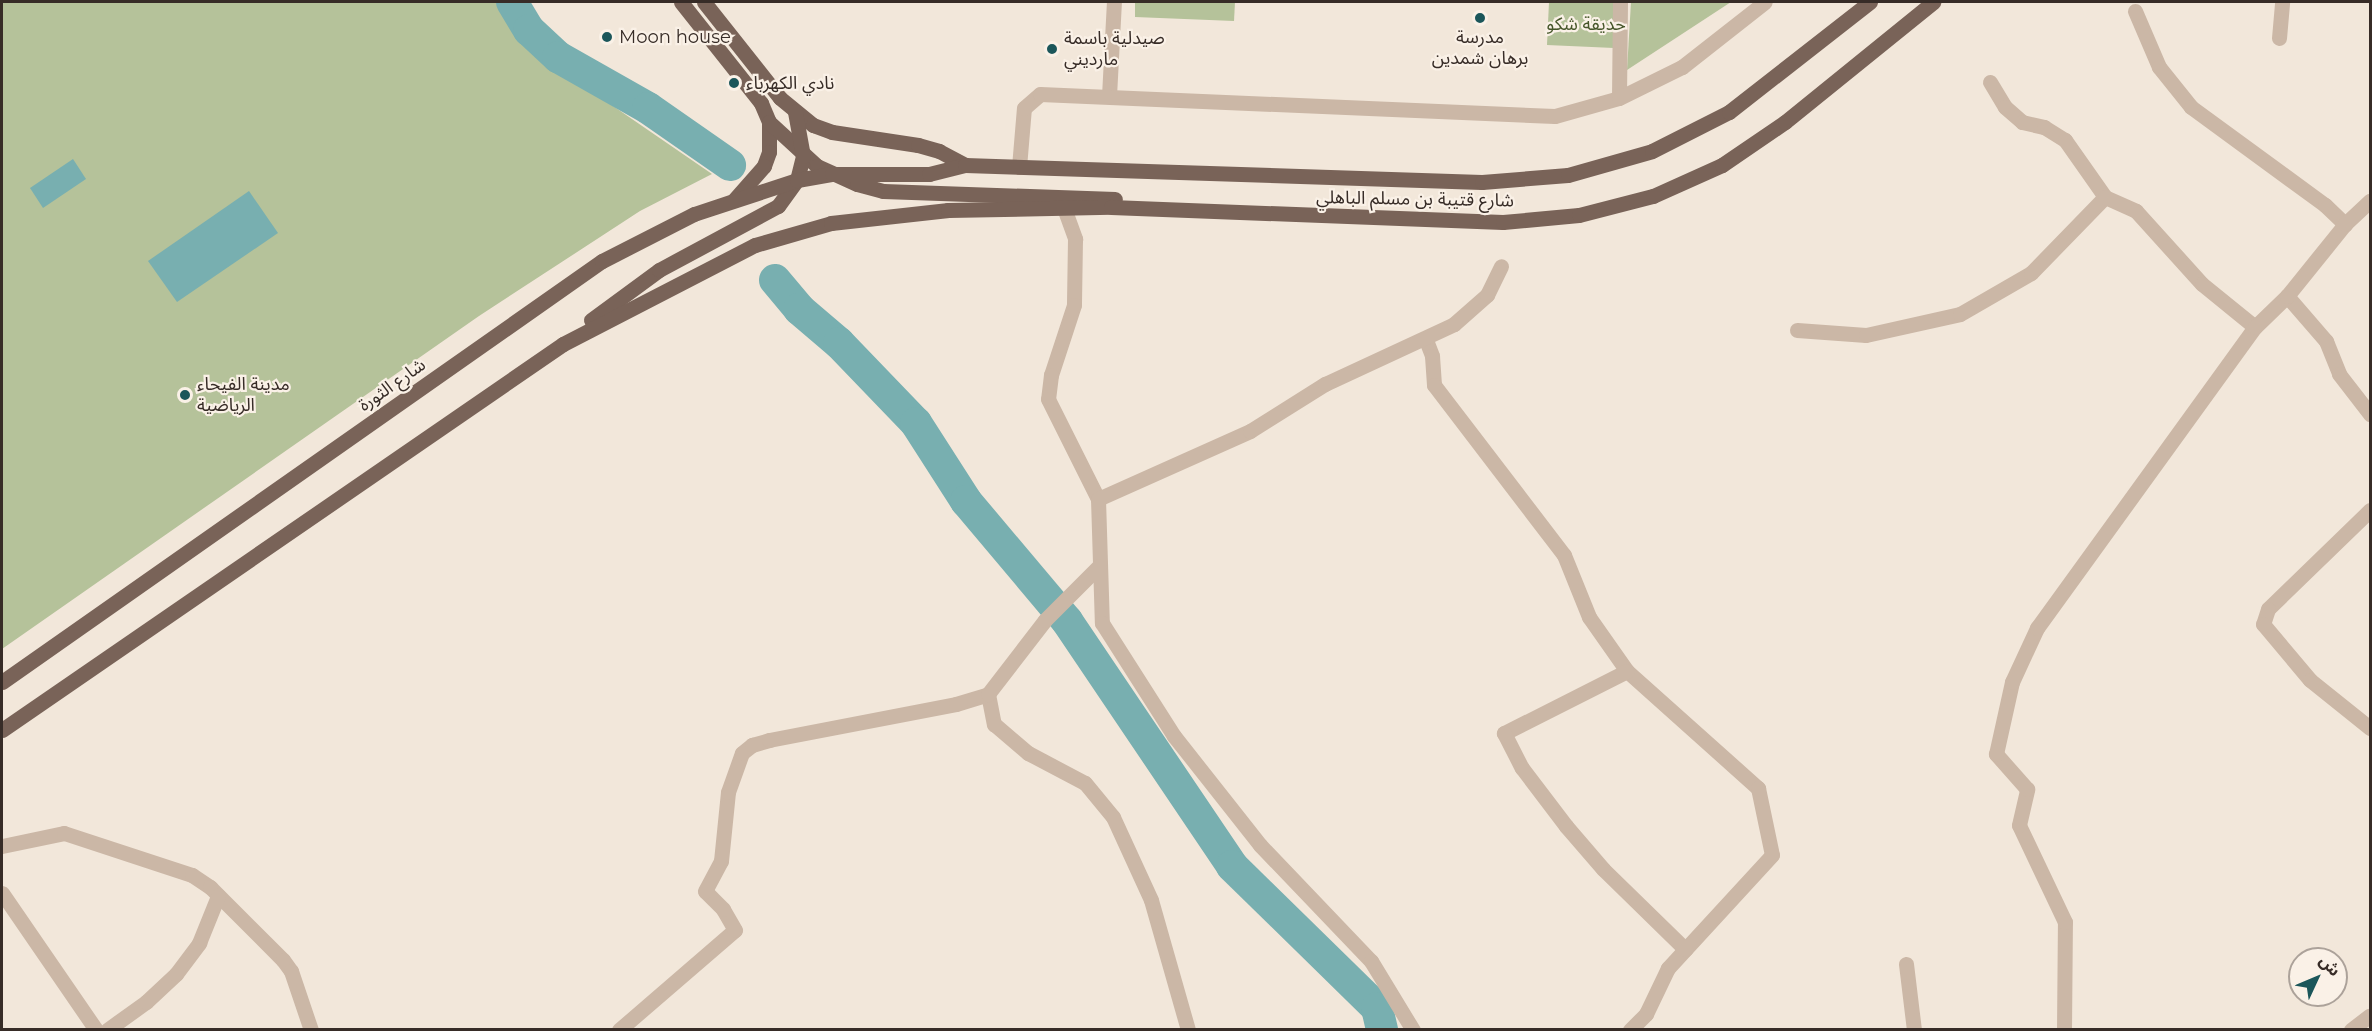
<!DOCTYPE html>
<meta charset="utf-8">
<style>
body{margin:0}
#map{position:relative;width:2372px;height:1031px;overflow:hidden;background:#f2e7da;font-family:Montserrat,"Noto Sans Arabic",sans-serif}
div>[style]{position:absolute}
.green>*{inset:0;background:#b5c29a}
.water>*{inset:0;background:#78afb0}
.river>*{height:32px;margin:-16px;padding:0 16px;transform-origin:16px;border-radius:16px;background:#78afb0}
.street>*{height:15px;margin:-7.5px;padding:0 7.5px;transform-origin:7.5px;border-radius:7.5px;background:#cbb7a6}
.primary>*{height:15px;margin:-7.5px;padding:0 7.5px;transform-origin:7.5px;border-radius:7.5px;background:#796358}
.dots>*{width:16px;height:16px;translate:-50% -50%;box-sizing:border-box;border:3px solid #faf1e7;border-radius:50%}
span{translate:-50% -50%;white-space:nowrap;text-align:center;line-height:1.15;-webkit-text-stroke:4.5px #faf1e7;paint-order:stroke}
.park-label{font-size:18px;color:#46562a}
.poi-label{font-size:18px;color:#372c27}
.left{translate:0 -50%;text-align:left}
.street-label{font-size:18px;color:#372c27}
.frame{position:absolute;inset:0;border:3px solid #372c27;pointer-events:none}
.north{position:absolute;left:2288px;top:947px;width:60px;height:60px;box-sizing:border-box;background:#faf1e7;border:2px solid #aca29a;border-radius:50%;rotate:46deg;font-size:16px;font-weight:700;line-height:24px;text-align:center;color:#372c27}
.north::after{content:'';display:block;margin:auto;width:21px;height:27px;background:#1b565a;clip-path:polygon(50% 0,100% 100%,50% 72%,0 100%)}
</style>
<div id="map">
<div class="green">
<div style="clip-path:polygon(2px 2px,500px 2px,517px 40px,712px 174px,640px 211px,479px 316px,2px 649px)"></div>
<div style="clip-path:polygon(1135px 2px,1235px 2px,1234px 21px,1135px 17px)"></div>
<div style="clip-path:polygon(1549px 2px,1615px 2px,1614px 48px,1547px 45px)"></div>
<div style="clip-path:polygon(1631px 2px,1731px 2px,1627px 70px)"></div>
</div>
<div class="water">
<div style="clip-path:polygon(73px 159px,86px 179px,43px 208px,30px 188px)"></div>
<div style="clip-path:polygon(249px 191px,278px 233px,177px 302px,148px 261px)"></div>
</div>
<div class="river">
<div style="left:512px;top:2px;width:33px;rotate:59deg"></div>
<div style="left:529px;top:30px;width:40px;rotate:43deg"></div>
<div style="left:558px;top:57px;width:103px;rotate:29.5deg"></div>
<div style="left:648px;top:108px;width:100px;rotate:34.8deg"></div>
<div style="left:775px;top:280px;width:38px;rotate:50deg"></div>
<div style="left:799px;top:309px;width:52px;rotate:40.4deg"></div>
<div style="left:839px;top:343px;width:111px;rotate:46.1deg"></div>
<div style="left:916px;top:423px;width:93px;rotate:57.3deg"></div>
<div style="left:966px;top:501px;width:157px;rotate:49.9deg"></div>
<div style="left:1067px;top:621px;width:295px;rotate:56deg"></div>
<div style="left:1232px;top:866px;width:203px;rotate:44.4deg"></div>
<div style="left:1377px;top:1008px;width:23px;rotate:77deg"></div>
</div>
<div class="street">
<div style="left:2135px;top:11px;width:61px;rotate:66.8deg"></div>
<div style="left:2159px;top:67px;width:51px;rotate:51.3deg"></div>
<div style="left:2191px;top:107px;width:166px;rotate:36.2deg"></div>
<div style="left:2325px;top:205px;width:28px;rotate:44deg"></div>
<div style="left:2279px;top:38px;width:36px;rotate:-85deg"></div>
<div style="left:1990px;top:82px;width:29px;rotate:59deg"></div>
<div style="left:2005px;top:107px;width:23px;rotate:41deg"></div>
<div style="left:2022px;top:122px;width:23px;rotate:13deg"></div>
<div style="left:2044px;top:127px;width:25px;rotate:32deg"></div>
<div style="left:2065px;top:140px;width:70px;rotate:54.9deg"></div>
<div style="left:1109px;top:96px;width:94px;rotate:-87deg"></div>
<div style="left:1619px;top:98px;width:96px;rotate:-89.4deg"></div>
<div style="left:1019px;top:167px;width:59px;rotate:-85.2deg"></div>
<div style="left:1024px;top:108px;width:21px;rotate:-41deg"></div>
<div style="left:1040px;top:94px;width:515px;rotate:2.45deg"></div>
<div style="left:1555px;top:116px;width:66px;rotate:-15.7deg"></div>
<div style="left:1619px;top:98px;width:70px;rotate:-26.2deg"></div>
<div style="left:1682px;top:67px;width:105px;rotate:-38.1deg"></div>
<div style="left:1064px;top:208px;width:33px;rotate:70deg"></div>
<div style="left:1075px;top:239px;width:66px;rotate:90.9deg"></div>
<div style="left:1074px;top:305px;width:74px;rotate:108.2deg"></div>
<div style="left:1051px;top:375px;width:24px;rotate:97deg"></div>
<div style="left:1048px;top:399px;width:112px;rotate:63.4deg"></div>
<div style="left:1098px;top:499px;width:124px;rotate:88.2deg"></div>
<div style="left:1102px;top:623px;width:134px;rotate:57.5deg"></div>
<div style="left:1174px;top:736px;width:139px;rotate:51.7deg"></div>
<div style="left:1260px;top:845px;width:161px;rotate:46.3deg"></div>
<div style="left:1371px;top:961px;width:81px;rotate:58.7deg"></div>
<div style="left:2287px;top:296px;width:60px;rotate:49.1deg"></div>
<div style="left:2326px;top:341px;width:35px;rotate:68deg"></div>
<div style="left:2339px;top:374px;width:51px;rotate:52.2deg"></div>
<div style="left:1797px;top:330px;width:69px;rotate:4.1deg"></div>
<div style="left:1866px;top:335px;width:96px;rotate:-12.6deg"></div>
<div style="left:1960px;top:314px;width:82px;rotate:-30deg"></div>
<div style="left:2031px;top:273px;width:106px;rotate:-45.8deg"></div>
<div style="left:2105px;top:197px;width:34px;rotate:24deg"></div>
<div style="left:2136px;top:211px;width:98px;rotate:47.9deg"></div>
<div style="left:2202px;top:284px;width:68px;rotate:39.1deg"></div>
<div style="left:1426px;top:340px;width:17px;rotate:69deg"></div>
<div style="left:1432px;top:356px;width:29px;rotate:86deg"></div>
<div style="left:1434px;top:385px;width:214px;rotate:52.6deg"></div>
<div style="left:1564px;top:555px;width:67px;rotate:68deg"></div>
<div style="left:1589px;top:617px;width:66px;rotate:54.9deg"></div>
<div style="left:1627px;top:671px;width:176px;rotate:41.8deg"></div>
<div style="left:1758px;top:788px;width:68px;rotate:78.2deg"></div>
<div style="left:1772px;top:855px;width:154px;rotate:132.6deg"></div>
<div style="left:1668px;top:968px;width:51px;rotate:115.6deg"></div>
<div style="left:1646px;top:1014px;width:23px;rotate:135deg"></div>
<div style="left:1098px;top:499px;width:167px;rotate:-24.1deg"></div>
<div style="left:1250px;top:431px;width:89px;rotate:-32.1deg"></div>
<div style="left:1325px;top:384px;width:142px;rotate:-24.9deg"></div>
<div style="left:1454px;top:324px;width:44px;rotate:-41.3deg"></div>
<div style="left:1487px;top:295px;width:32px;rotate:-64deg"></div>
<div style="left:2370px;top:510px;width:142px;rotate:135.9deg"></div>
<div style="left:2268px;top:609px;width:16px;rotate:108deg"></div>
<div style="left:2263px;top:624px;width:73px;rotate:50deg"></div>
<div style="left:2310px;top:680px;width:77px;rotate:38.7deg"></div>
<div style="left:1627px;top:671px;width:138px;rotate:153.2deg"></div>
<div style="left:1504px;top:733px;width:39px;rotate:63deg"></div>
<div style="left:1522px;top:768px;width:73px;rotate:52.8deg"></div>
<div style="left:1566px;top:826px;width:57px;rotate:49.3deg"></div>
<div style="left:1603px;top:869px;width:115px;rotate:44.3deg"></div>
<div style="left:988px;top:694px;width:31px;rotate:79deg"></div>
<div style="left:994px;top:724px;width:45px;rotate:40.5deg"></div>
<div style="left:1028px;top:753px;width:64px;rotate:27.8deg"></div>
<div style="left:1085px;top:783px;width:44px;rotate:50.5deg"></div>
<div style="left:1113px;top:817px;width:91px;rotate:65.4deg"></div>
<div style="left:1151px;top:900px;width:135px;rotate:74.1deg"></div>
<div style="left:2px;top:846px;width:63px;rotate:-11.8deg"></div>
<div style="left:64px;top:833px;width:135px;rotate:18.2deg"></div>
<div style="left:192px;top:875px;width:22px;rotate:34deg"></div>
<div style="left:210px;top:887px;width:103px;rotate:45deg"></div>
<div style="left:283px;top:960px;width:14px;rotate:54deg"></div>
<div style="left:291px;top:971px;width:62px;rotate:71.3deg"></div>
<div style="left:2px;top:893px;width:166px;rotate:55.5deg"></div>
<div style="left:1906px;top:964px;width:66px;rotate:83.1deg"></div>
<div style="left:107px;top:1030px;width:48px;rotate:-35.7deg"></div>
<div style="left:146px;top:1002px;width:41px;rotate:-43deg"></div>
<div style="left:176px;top:974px;width:39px;rotate:-53deg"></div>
<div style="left:199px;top:943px;width:51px;rotate:-68deg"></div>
<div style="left:619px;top:1030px;width:153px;rotate:-40.8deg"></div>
<div style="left:735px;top:930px;width:24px;rotate:-120deg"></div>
<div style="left:723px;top:909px;width:25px;rotate:-135deg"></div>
<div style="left:705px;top:891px;width:34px;rotate:-62deg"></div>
<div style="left:721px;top:861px;width:69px;rotate:-84.2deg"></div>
<div style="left:728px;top:792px;width:41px;rotate:-70.3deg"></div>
<div style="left:742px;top:753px;width:13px;rotate:-39deg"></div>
<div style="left:752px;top:745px;width:18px;rotate:-16deg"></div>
<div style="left:769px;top:740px;width:190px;rotate:-10.9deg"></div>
<div style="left:956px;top:704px;width:34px;rotate:-17deg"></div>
<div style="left:988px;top:694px;width:93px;rotate:-52.4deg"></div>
<div style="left:1045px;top:620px;width:76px;rotate:-45deg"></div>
<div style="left:2064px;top:1030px;width:108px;rotate:-89.5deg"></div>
<div style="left:2065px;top:922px;width:107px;rotate:-115.4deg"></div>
<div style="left:2019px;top:825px;width:37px;rotate:-77deg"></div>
<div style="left:2027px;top:789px;width:47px;rotate:-131.5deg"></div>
<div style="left:1996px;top:754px;width:74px;rotate:-77.5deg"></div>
<div style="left:2012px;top:682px;width:60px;rotate:-65.2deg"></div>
<div style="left:2037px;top:628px;width:372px;rotate:-54.1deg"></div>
<div style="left:2255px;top:327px;width:45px;rotate:-44.1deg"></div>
<div style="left:2287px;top:296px;width:92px;rotate:-51.1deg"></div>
<div style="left:2345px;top:224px;width:34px;rotate:-43deg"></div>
<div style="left:2351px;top:1030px;width:23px;rotate:-38deg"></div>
</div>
<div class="primary">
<div style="left:681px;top:2px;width:129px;rotate:51.6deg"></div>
<div style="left:761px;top:103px;width:21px;rotate:67deg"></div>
<div style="left:769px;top:122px;width:30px;rotate:90deg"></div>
<div style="left:769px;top:152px;width:15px;rotate:110deg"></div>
<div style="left:764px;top:166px;width:45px;rotate:131.4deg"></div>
<div style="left:704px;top:2px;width:122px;rotate:51.6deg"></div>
<div style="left:780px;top:98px;width:43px;rotate:39.3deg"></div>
<div style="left:813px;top:125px;width:20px;rotate:20deg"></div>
<div style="left:832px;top:132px;width:87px;rotate:8.6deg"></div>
<div style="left:918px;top:145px;width:22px;rotate:16deg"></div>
<div style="left:939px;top:151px;width:30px;rotate:28deg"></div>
<div style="left:769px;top:122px;width:65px;rotate:42.5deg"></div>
<div style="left:817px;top:166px;width:44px;rotate:24.2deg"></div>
<div style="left:857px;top:184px;width:27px;rotate:15deg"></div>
<div style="left:883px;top:191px;width:232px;rotate:2deg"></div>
<div style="left:591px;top:320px;width:84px;rotate:-36.3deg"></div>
<div style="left:659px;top:270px;width:135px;rotate:-28.3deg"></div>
<div style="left:778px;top:206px;width:32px;rotate:-54deg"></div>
<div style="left:797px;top:180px;width:25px;rotate:-76deg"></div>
<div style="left:803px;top:156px;width:45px;rotate:-100.3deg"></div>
<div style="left:2px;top:682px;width:733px;rotate:-35.06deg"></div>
<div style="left:602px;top:261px;width:103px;rotate:-27.1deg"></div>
<div style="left:694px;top:214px;width:108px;rotate:-18.3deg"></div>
<div style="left:797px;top:180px;width:36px;rotate:-10deg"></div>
<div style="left:832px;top:174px;width:97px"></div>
<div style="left:929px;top:174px;width:37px;rotate:-14deg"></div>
<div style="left:965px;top:165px;width:517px;rotate:1.88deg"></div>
<div style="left:1482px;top:182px;width:86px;rotate:-4.7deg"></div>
<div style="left:1568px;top:175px;width:87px;rotate:-15.9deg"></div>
<div style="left:1652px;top:151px;width:86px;rotate:-26.9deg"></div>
<div style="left:1729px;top:112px;width:179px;rotate:-38deg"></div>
<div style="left:2px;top:730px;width:681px;rotate:-34.53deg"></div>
<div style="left:563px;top:344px;width:216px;rotate:-27.3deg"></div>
<div style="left:755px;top:245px;width:79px;rotate:-16.1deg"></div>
<div style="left:831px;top:223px;width:118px;rotate:-6.3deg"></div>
<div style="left:948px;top:210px;width:163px;rotate:-1.1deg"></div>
<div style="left:1111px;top:207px;width:392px;rotate:2.2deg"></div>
<div style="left:1503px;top:222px;width:76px;rotate:-5.3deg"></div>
<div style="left:1579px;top:215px;width:76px;rotate:-14.4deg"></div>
<div style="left:1653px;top:196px;width:76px;rotate:-24.2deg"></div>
<div style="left:1722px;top:165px;width:76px;rotate:-34.3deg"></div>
<div style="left:1785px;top:122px;width:191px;rotate:-39deg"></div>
</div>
<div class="dots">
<div style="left:1480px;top:18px;background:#1b565a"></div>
<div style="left:607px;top:37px;background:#1b565a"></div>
<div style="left:1052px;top:49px;background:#1b565a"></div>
<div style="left:734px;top:83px;background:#1b565a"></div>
<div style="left:185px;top:395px;background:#1b565a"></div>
</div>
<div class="park-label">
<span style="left:1586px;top:24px">حديقة شكو</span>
</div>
<div class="poi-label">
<span class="left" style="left:619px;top:37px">Moon house</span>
<span style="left:1480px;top:48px">مدرسة<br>برهان شمدين</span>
<span class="left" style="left:1064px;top:49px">صيدلية باسمة<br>مارديني</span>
<span class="left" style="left:746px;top:83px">نادي الكهرباء</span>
<span class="left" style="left:197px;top:395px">مدينة الفيحاء<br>الرياضية</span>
</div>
<div class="street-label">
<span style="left:1415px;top:199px;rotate:1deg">شارع قتيبة بن مسلم الباهلي</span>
<span style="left:392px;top:385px;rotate:-35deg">شارع الثورة</span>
</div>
<div class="frame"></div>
<div class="north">ش</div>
</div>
